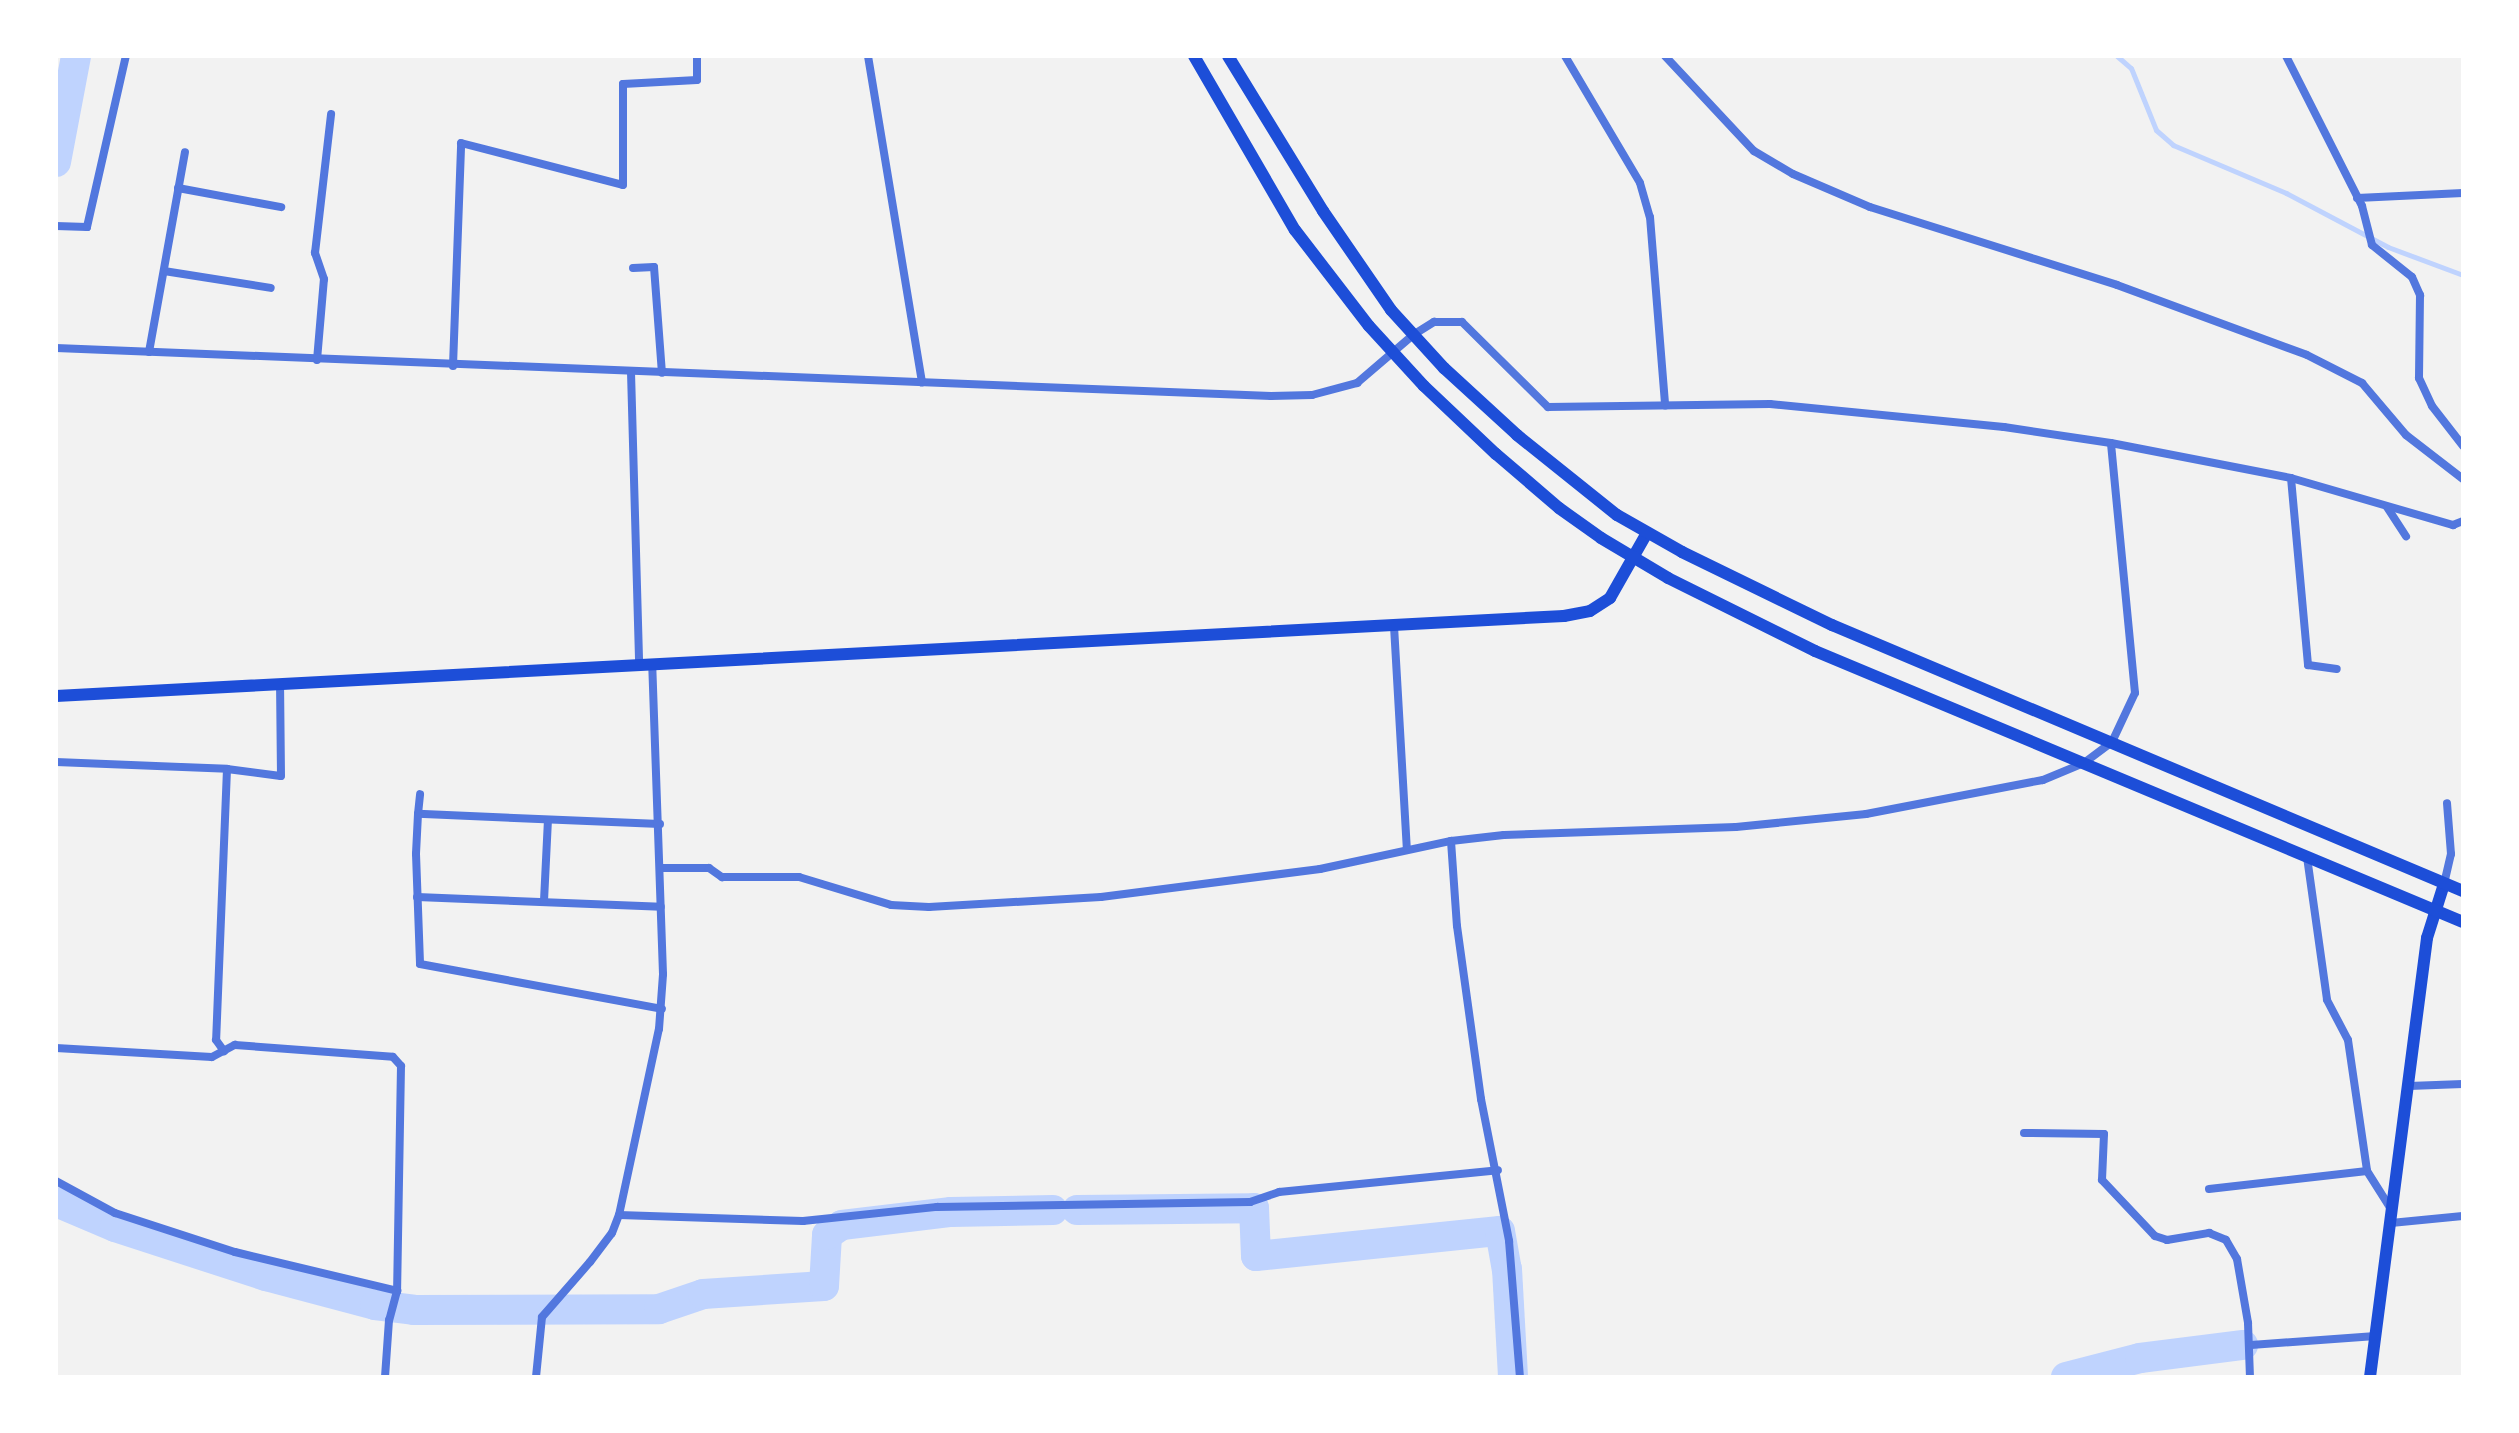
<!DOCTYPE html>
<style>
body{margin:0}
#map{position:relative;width:2519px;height:1433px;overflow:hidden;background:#f2f2f2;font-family:Bitter,serif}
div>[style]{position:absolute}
.stream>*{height:5px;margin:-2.5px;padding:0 2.5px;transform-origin:2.5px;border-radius:2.5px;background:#bfd3fe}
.river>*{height:30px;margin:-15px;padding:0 15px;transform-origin:15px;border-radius:15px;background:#bfd3fe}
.minor>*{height:8px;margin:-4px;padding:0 4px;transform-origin:4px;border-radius:4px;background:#5277de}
.primary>*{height:12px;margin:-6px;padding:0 6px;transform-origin:6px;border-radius:6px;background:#1d4ed8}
.trunk>*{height:12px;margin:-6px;padding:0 6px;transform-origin:6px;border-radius:6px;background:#1d4ed8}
span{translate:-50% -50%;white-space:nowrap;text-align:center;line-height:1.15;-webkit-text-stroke:7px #fff;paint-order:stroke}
.frame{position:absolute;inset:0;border:58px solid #fff;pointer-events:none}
</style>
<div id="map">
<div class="stream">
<div style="left:2117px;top:56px;width:18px;rotate:41deg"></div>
<div style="left:2131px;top:68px;width:67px;rotate:68deg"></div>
<div style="left:2156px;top:130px;width:23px;rotate:41deg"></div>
<div style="left:2173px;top:145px;width:123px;rotate:23deg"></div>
<div style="left:2286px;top:193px;width:115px;rotate:27.9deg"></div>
<div style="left:2388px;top:247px;width:80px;rotate:20.5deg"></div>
</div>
<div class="river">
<div style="left:56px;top:162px;width:108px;rotate:-79.3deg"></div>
<div style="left:56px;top:1202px;width:64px;rotate:23deg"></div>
<div style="left:115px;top:1227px;width:159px;rotate:18deg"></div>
<div style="left:266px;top:1276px;width:113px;rotate:14.9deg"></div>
<div style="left:375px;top:1305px;width:39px;rotate:7deg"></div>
<div style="left:414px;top:1310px;width:245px;rotate:-0.2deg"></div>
<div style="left:659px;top:1309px;width:46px;rotate:-18.8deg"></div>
<div style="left:703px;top:1294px;width:121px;rotate:-3.8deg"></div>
<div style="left:824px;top:1286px;width:51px;rotate:-86.6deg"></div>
<div style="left:827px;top:1235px;width:18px;rotate:-34deg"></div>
<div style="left:842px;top:1225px;width:110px;rotate:-6.8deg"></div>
<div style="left:951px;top:1212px;width:102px;rotate:-1.1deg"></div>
<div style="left:1077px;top:1210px;width:177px;rotate:-0.6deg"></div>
<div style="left:1254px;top:1208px;width:48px;rotate:87.6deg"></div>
<div style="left:1256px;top:1256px;width:245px;rotate:-5.9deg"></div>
<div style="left:1500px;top:1231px;width:39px;rotate:80deg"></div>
<div style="left:1507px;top:1269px;width:108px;rotate:86.8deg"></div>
<div style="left:2066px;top:1377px;width:76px;rotate:-14.4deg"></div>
<div style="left:2140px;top:1358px;width:104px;rotate:-7.2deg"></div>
</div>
<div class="minor">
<div style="left:868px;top:56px;width:331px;rotate:80.6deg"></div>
<div style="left:1565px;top:56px;width:147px;rotate:59.4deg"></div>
<div style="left:1640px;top:183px;width:35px;rotate:74deg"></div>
<div style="left:1650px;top:217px;width:189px;rotate:85.4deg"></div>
<div style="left:1665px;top:56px;width:130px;rotate:46.9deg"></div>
<div style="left:1754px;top:151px;width:45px;rotate:30.5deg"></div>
<div style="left:1793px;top:174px;width:84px;rotate:23.2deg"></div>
<div style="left:1870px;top:207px;width:259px;rotate:17.5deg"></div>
<div style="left:2117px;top:285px;width:202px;rotate:20.2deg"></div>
<div style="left:2307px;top:355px;width:62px;rotate:27deg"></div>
<div style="left:2362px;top:383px;width:68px;rotate:49.8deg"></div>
<div style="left:2406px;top:435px;width:72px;rotate:37.7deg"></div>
<div style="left:2286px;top:56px;width:168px;rotate:63.1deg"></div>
<div style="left:2362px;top:206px;width:40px;rotate:75.6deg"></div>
<div style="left:2372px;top:245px;width:51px;rotate:38.7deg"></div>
<div style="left:2412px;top:277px;width:20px;rotate:66deg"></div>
<div style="left:2420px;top:295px;width:83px;rotate:90.7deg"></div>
<div style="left:2419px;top:378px;width:31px;rotate:65deg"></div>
<div style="left:2432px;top:406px;width:51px;rotate:52.2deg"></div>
<div style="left:178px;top:188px;width:105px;rotate:10.5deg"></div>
<div style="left:2357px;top:198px;width:106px;rotate:-2.7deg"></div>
<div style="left:56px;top:226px;width:31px;rotate:2deg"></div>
<div style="left:87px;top:227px;width:175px;rotate:-77.2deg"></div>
<div style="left:633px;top:268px;width:21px;rotate:-3deg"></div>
<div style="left:654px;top:267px;width:106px;rotate:85.7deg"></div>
<div style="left:164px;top:271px;width:108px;rotate:9deg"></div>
<div style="left:56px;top:348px;width:1216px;rotate:2.26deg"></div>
<div style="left:1271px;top:396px;width:41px;rotate:-1.4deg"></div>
<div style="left:1312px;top:395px;width:47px;rotate:-14.9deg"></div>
<div style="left:1357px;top:383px;width:74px;rotate:-40.6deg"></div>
<div style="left:1413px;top:335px;width:25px;rotate:-32deg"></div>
<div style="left:1434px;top:322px;width:28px"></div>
<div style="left:1462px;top:322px;width:121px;rotate:44.7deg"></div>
<div style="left:1548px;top:407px;width:222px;rotate:-0.8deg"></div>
<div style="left:1770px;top:404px;width:235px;rotate:5.6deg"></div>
<div style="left:2004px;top:427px;width:108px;rotate:8.5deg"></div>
<div style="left:2111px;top:443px;width:183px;rotate:11deg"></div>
<div style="left:2291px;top:478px;width:169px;rotate:16.2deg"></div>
<div style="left:2453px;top:525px;width:11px;rotate:-22deg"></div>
<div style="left:149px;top:352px;width:203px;rotate:-79.8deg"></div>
<div style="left:317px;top:360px;width:81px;rotate:-85.1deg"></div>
<div style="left:324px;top:279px;width:28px;rotate:-109deg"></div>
<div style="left:315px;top:253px;width:140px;rotate:-83.4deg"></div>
<div style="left:453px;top:366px;width:223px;rotate:-87.9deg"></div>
<div style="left:461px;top:143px;width:167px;rotate:14.5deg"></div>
<div style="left:623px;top:185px;width:101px;rotate:-90deg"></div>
<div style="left:623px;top:84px;width:74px;rotate:-3.1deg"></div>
<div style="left:697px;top:80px;width:24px;rotate:-90deg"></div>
<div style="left:631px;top:372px;width:294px;rotate:88.4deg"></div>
<div style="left:2291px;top:478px;width:188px;rotate:84.8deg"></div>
<div style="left:2308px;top:665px;width:29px;rotate:8deg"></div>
<div style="left:2387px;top:507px;width:35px;rotate:57deg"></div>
<div style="left:1394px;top:626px;width:224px;rotate:86.7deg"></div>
<div style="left:56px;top:762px;width:171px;rotate:2.3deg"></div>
<div style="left:227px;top:769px;width:271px;rotate:92.3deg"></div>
<div style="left:216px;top:1040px;width:14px;rotate:54deg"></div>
<div style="left:227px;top:769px;width:54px;rotate:7.4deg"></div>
<div style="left:281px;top:776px;width:90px;rotate:-90.6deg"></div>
<div style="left:418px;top:814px;width:20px;rotate:-84deg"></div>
<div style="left:660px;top:824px;width:242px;rotate:-177.6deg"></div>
<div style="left:418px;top:814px;width:40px;rotate:92.9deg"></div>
<div style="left:416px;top:854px;width:110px;rotate:87.9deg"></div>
<div style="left:420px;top:964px;width:246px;rotate:10.5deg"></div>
<div style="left:1451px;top:841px;width:85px;rotate:86deg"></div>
<div style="left:1457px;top:926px;width:175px;rotate:82.1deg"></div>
<div style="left:1481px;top:1099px;width:145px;rotate:78.8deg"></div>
<div style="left:1509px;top:1241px;width:136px;rotate:85.4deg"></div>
<div style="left:2307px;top:857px;width:144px;rotate:82deg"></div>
<div style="left:2327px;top:1000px;width:45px;rotate:62.3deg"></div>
<div style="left:2348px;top:1040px;width:132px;rotate:81.7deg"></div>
<div style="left:2367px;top:1171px;width:45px;rotate:57.7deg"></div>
<div style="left:661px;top:868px;width:48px"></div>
<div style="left:709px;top:868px;width:16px;rotate:35deg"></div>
<div style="left:722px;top:877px;width:77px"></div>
<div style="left:799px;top:877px;width:96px;rotate:16.9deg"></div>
<div style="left:891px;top:905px;width:38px;rotate:3deg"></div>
<div style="left:929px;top:907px;width:172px;rotate:-3.3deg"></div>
<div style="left:1101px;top:897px;width:221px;rotate:-7.3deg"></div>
<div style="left:1320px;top:869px;width:134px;rotate:-12.1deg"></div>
<div style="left:1451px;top:841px;width:53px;rotate:-6.5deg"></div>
<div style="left:1504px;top:835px;width:232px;rotate:-2deg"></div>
<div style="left:1736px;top:827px;width:131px;rotate:-5.7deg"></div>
<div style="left:1866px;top:814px;width:180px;rotate:-10.9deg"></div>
<div style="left:2043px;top:780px;width:44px;rotate:-22.5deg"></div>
<div style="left:2084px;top:763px;width:35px;rotate:-37deg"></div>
<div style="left:2112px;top:742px;width:54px;rotate:-64.9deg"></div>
<div style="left:2135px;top:693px;width:251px;rotate:-95.5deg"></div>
<div style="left:2444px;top:884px;width:31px;rotate:-77deg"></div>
<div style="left:2451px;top:854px;width:51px;rotate:-94.5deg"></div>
<div style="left:417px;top:897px;width:244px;rotate:2.3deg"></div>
<div style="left:544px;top:901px;width:81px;rotate:-87.2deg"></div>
<div style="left:56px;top:1048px;width:156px;rotate:3.3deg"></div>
<div style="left:212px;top:1057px;width:26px;rotate:-28deg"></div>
<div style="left:235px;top:1045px;width:158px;rotate:4.3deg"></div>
<div style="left:393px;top:1057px;width:12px;rotate:48deg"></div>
<div style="left:401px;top:1066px;width:225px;rotate:91deg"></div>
<div style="left:397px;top:1291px;width:30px;rotate:105deg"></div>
<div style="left:389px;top:1320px;width:57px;rotate:94deg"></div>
<div style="left:2409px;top:1086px;width:54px;rotate:-2.1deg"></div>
<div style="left:2024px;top:1133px;width:80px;rotate:0.7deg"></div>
<div style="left:2104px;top:1134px;width:46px;rotate:92.5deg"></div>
<div style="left:2102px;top:1180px;width:77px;rotate:46.6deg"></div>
<div style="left:2155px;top:1236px;width:13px;rotate:18deg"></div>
<div style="left:2167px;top:1240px;width:43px;rotate:-9.5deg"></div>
<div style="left:2209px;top:1233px;width:18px;rotate:22deg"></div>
<div style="left:2226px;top:1240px;width:22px;rotate:60deg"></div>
<div style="left:2237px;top:1259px;width:65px;rotate:80.2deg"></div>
<div style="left:2248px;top:1323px;width:54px;rotate:87.9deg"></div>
<div style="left:56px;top:1181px;width:67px;rotate:28.5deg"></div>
<div style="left:115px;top:1213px;width:126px;rotate:18deg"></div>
<div style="left:235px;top:1252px;width:167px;rotate:13.5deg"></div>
<div style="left:2209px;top:1189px;width:159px;rotate:-6.5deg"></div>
<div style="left:619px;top:1215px;width:184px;rotate:1.9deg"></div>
<div style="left:803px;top:1221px;width:135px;rotate:-6deg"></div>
<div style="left:937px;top:1207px;width:313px;rotate:-0.9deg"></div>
<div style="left:1250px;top:1202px;width:31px;rotate:-19deg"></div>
<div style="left:1279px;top:1192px;width:220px;rotate:-5.7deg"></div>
<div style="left:2391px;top:1223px;width:72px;rotate:-5.6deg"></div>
<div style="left:2251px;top:1345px;width:125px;rotate:-4.1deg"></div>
<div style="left:536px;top:1377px;width:60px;rotate:-84.3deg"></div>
<div style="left:542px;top:1317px;width:73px;rotate:-48.9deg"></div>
<div style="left:590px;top:1262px;width:36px;rotate:-53deg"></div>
<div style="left:612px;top:1233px;width:19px;rotate:-69deg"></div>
<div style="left:619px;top:1215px;width:190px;rotate:-77.9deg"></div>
<div style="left:659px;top:1029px;width:55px;rotate:-85.8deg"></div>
<div style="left:663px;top:974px;width:308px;rotate:-92deg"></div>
</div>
<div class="primary">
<div style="left:56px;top:696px;width:1510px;rotate:-3.04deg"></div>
<div style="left:1564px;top:616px;width:26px;rotate:-11deg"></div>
<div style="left:1590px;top:611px;width:24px;rotate:-33deg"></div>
<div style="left:1610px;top:598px;width:75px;rotate:-60.4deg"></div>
<div style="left:2370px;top:1377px;width:443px;rotate:-82.6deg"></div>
<div style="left:2427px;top:938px;width:57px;rotate:-72.5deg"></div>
</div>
<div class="trunk">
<div style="left:1194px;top:56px;width:201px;rotate:59.9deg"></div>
<div style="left:1295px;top:230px;width:121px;rotate:52.4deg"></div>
<div style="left:1369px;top:326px;width:81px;rotate:47.5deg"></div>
<div style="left:1424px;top:386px;width:99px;rotate:43.4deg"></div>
<div style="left:1496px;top:454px;width:83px;rotate:40.6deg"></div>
<div style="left:1559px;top:508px;width:52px;rotate:35.5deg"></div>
<div style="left:1601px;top:538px;width:78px;rotate:30.8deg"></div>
<div style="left:1668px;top:578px;width:164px;rotate:26.4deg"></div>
<div style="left:1815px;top:651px;width:702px;rotate:22.7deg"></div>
<div style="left:1228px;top:56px;width:182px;rotate:58.5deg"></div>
<div style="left:1323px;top:211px;width:120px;rotate:55.5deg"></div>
<div style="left:1391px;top:310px;width:79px;rotate:47.6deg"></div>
<div style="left:1444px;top:368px;width:99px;rotate:42.5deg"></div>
<div style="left:1517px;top:435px;width:128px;rotate:38.7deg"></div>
<div style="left:1617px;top:515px;width:75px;rotate:29.6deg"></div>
<div style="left:1682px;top:552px;width:167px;rotate:26deg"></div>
<div style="left:1832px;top:625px;width:685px;rotate:22.86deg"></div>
</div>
<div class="frame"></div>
</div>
